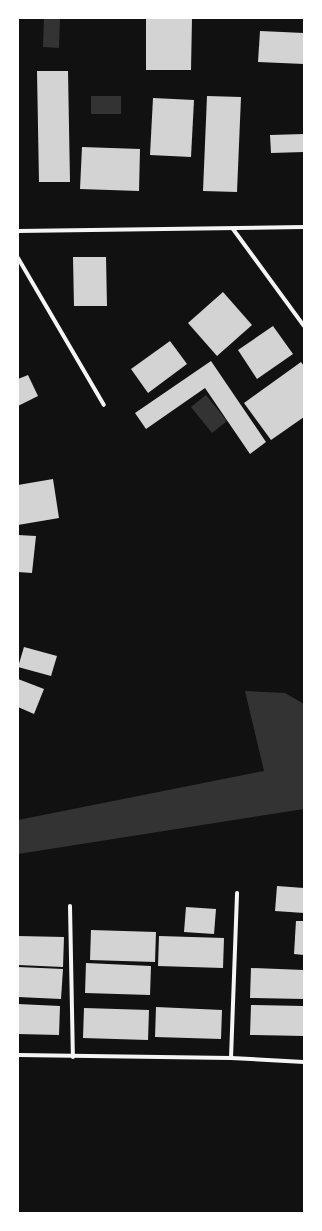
<!DOCTYPE html>
<style>
body{margin:0}
#map{position:relative;width:322px;height:1231px;overflow:hidden;background:#111;font-family:"Exo 2",sans-serif}
div>[style]{position:absolute}
.water>*{inset:0;background:#333}
.building>*{inset:0;background:#d3d3d3}
.minor>*{height:4px;margin:-2px;padding:0 2px;transform-origin:2px;border-radius:2px;background:#f5f5f5}
span{translate:-50% -50%;white-space:nowrap;text-align:center;line-height:1.15;-webkit-text-stroke:3px #fff;paint-order:stroke}
.frame{position:absolute;inset:0;border:19px solid #fff;pointer-events:none}
</style>
<div id="map">
<div class="water">
<div style="clip-path:polygon(44px 18px,60px 18px,59px 48px,43px 47px)"></div>
<div style="clip-path:polygon(91px 96px,121px 96px,121px 114px,91px 114px)"></div>
<div style="clip-path:polygon(206px 395px,227px 421px,212px 433px,191px 407px)"></div>
<div style="clip-path:polygon(245px 691px,285px 693px,304px 704px,304px 809px,18px 854px,18px 820px,264px 771px)"></div>
</div>
<div class="building">
<div style="clip-path:polygon(146px 18px,192px 18px,191px 70px,146px 70px)"></div>
<div style="clip-path:polygon(260px 31px,304px 33px,304px 64px,258px 62px)"></div>
<div style="clip-path:polygon(37px 71px,68px 71px,70px 182px,39px 182px)"></div>
<div style="clip-path:polygon(207px 96px,241px 97px,237px 192px,203px 191px)"></div>
<div style="clip-path:polygon(153px 98px,194px 100px,191px 157px,150px 155px)"></div>
<div style="clip-path:polygon(304px 134px,304px 152px,271px 153px,270px 135px)"></div>
<div style="clip-path:polygon(82px 147px,140px 149px,139px 191px,80px 189px)"></div>
<div style="clip-path:polygon(73px 257px,106px 257px,107px 306px,74px 306px)"></div>
<div style="clip-path:polygon(223px 292px,252px 325px,217px 356px,188px 323px)"></div>
<div style="clip-path:polygon(273px 326px,293px 354px,257px 379px,238px 350px)"></div>
<div style="clip-path:polygon(170px 341px,187px 364px,148px 393px,131px 369px)"></div>
<div style="clip-path:polygon(211px 361px,266px 442px,250px 454px,205px 388px,146px 429px,135px 413px)"></div>
<div style="clip-path:polygon(301px 362px,304px 366px,304px 417px,271px 440px,244px 403px)"></div>
<div style="clip-path:polygon(28px 375px,38px 396px,18px 406px,18px 379px)"></div>
<div style="clip-path:polygon(53px 479px,59px 518px,18px 525px,18px 485px)"></div>
<div style="clip-path:polygon(18px 535px,36px 536px,32px 573px,18px 572px)"></div>
<div style="clip-path:polygon(24px 647px,57px 656px,51px 676px,18px 667px)"></div>
<div style="clip-path:polygon(18px 679px,44px 689px,34px 714px,18px 707px)"></div>
<div style="clip-path:polygon(277px 886px,304px 888px,304px 913px,275px 911px)"></div>
<div style="clip-path:polygon(186px 907px,216px 909px,214px 934px,184px 932px)"></div>
<div style="clip-path:polygon(296px 921px,304px 921px,304px 955px,294px 954px)"></div>
<div style="clip-path:polygon(91px 930px,156px 932px,155px 962px,90px 960px)"></div>
<div style="clip-path:polygon(18px 936px,64px 937px,63px 967px,18px 965px)"></div>
<div style="clip-path:polygon(159px 936px,224px 938px,223px 968px,158px 966px)"></div>
<div style="clip-path:polygon(86px 963px,151px 966px,150px 995px,85px 993px)"></div>
<div style="clip-path:polygon(18px 967px,63px 969px,61px 999px,18px 997px)"></div>
<div style="clip-path:polygon(251px 968px,304px 970px,304px 999px,250px 998px)"></div>
<div style="clip-path:polygon(18px 1004px,60px 1006px,59px 1035px,18px 1034px)"></div>
<div style="clip-path:polygon(251px 1005px,304px 1006px,304px 1036px,250px 1035px)"></div>
<div style="clip-path:polygon(156px 1007px,222px 1010px,221px 1039px,155px 1037px)"></div>
<div style="clip-path:polygon(84px 1008px,149px 1010px,148px 1040px,83px 1038px)"></div>
</div>
<div class="minor">
<div style="left:233px;top:229px;width:120px;rotate:53.8deg"></div>
<div style="left:18px;top:231px;width:286px;rotate:-0.8deg"></div>
<div style="left:18px;top:258px;width:170px;rotate:59.7deg"></div>
<div style="left:70px;top:906px;width:151px;rotate:88.9deg"></div>
<div style="left:18px;top:1055px;width:213px;rotate:0.8deg"></div>
<div style="left:231px;top:1058px;width:73px;rotate:3.1deg"></div>
<div style="left:231px;top:1058px;width:165px;rotate:-87.9deg"></div>
</div>
<div class="frame"></div>
</div>
